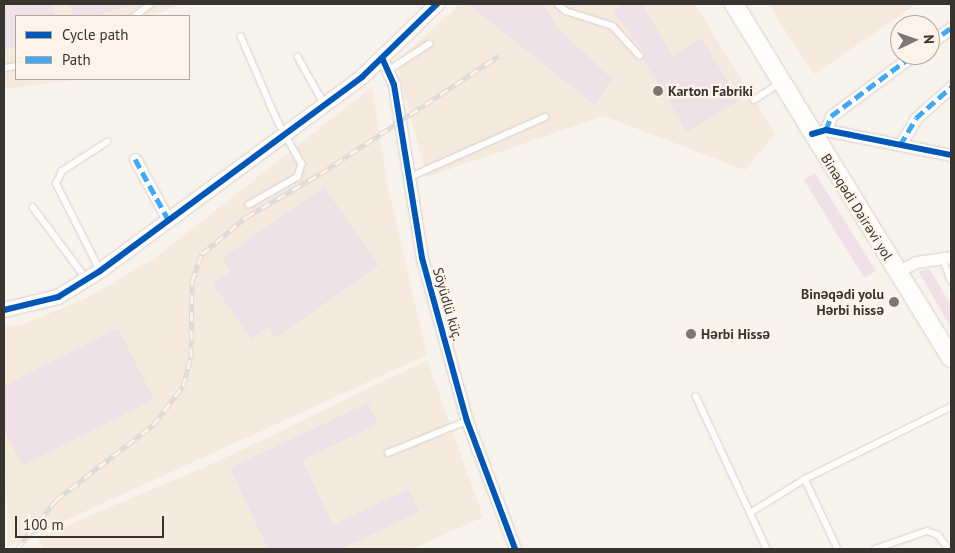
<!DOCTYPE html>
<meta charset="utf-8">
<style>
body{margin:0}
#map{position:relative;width:955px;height:553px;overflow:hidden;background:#f9f3ed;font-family:"PT Sans",sans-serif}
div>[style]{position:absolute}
.industrial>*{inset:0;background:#f6e9dd}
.building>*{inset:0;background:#f0e1e8}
.roads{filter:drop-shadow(0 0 1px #d6d1cd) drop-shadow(0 0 1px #d6d1cd)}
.service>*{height:5.5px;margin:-2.75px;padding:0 2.75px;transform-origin:2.75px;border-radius:2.75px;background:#fefdfc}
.minor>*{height:11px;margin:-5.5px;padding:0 5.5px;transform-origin:5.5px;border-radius:5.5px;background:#fefdfc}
.tertiary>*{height:14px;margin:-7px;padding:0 7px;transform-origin:7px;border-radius:7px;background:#fefdfc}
.primary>*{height:18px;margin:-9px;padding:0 9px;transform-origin:9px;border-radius:9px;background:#fefdfc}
.rail>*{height:5px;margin-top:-2.5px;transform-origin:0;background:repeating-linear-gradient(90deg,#fef3e8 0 9px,#dddbd9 0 18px);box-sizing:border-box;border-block:1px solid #dddbd9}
.quiet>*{height:5px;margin-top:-2.5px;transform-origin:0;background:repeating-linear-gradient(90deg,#3fa9f5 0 10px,transparent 0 15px)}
.cycleway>*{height:6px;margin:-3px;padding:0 3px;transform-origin:3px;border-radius:3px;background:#0057b8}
.dots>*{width:14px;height:14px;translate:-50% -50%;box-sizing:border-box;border:2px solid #fef3e8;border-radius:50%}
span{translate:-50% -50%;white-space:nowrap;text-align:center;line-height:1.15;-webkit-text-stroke:4.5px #fef3e8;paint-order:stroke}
.poi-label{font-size:14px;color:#383430;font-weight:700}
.left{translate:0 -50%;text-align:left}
.right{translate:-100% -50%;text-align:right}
.street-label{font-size:14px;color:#383430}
.frame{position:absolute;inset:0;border:5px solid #383430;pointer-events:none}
.legend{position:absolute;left:15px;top:15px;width:175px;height:65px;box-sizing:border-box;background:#fef3e8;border:1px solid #afa79e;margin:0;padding:6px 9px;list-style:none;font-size:15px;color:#383430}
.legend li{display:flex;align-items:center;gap:10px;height:25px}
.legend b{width:25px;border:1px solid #afa79e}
.north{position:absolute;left:890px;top:15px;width:50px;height:50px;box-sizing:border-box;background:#fef3e8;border:1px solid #afa79e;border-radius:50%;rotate:87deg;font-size:14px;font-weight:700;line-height:20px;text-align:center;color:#383430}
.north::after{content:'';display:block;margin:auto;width:18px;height:22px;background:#7c7772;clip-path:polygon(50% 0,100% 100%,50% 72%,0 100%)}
.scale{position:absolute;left:15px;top:516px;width:149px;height:22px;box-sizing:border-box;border:2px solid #383430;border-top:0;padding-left:6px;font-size:15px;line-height:18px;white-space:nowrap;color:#383430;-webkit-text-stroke:4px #fef3e8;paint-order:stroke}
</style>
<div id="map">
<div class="industrial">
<div style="clip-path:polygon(4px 4px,181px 4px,152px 16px,16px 16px,16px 79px,83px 79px,4px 89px)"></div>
<div style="clip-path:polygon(460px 4px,695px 4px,775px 134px,745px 170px,604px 116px,427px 177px,396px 62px)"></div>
<div style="clip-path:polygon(768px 4px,917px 4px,814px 74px)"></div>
<div style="clip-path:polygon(372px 87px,388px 187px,427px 355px,7px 547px,4px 326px,21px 325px,89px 297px,155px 258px)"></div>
<div style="clip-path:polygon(427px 360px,483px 517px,412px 549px,43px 549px,38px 538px,223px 459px)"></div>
</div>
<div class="building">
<div style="clip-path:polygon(4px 4px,52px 4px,56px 16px,16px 16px,16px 46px,4px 50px)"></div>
<div style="clip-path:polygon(69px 4px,128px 4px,128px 5px,95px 16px,73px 16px)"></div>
<div style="clip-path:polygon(468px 4px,544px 4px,557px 27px,612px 79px,595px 105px)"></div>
<div style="clip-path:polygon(623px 4px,642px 4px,673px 56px,701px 38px,739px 100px,687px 132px,643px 59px,644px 53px,613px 10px)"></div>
<div style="clip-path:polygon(815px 173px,876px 271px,864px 278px,804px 180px)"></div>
<div style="clip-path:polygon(324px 187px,379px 265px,276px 338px,268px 327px,251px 339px,213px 284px,231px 271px,222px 258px)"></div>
<div style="clip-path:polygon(929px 268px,951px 305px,951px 328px,919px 272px)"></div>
<div style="clip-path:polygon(118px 328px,154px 399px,22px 466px,4px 429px,4px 386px)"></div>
<div style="clip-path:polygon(368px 403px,378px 424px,302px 460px,333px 525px,409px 489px,419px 512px,341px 549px,268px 549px,230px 468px)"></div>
</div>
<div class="roads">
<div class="service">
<div style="left:558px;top:4px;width:11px;rotate:41deg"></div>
<div style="left:566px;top:11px;width:49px;rotate:17.7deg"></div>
<div style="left:613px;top:26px;width:40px;rotate:48deg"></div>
<div style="left:135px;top:16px;width:20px;rotate:-37deg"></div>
<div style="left:241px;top:36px;width:94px;rotate:66.7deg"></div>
<div style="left:278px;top:122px;width:48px;rotate:60.3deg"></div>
<div style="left:302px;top:164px;width:14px;rotate:107deg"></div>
<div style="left:298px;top:177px;width:56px;rotate:150.3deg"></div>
<div style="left:298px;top:57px;width:55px;rotate:60.6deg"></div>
<div style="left:4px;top:68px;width:12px;rotate:-9deg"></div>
<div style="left:389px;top:70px;width:48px;rotate:-33deg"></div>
<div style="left:754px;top:100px;width:30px;rotate:-33deg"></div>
<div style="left:408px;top:178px;width:150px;rotate:-24deg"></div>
<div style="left:33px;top:207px;width:89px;rotate:53.3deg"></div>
<div style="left:943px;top:258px;width:23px;rotate:70deg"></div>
<div style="left:100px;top:271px;width:97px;rotate:-116.8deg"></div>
<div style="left:56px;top:184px;width:14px;rotate:-65deg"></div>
<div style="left:62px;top:171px;width:54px;rotate:-32.8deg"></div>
<div style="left:696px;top:396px;width:169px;rotate:65.1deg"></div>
<div style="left:388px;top:453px;width:85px;rotate:-22.1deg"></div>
<div style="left:805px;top:479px;width:77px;rotate:64.8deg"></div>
<div style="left:750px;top:513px;width:65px;rotate:-31.7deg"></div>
<div style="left:805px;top:479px;width:163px;rotate:-26.3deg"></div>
<div style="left:875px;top:549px;width:55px;rotate:-19.1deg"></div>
<div style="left:927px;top:531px;width:12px;rotate:20deg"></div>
<div style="left:938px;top:535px;width:18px;rotate:52deg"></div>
</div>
<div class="minor">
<div style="left:930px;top:43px;width:26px;rotate:-36deg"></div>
<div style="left:383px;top:60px;width:27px;rotate:66deg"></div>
<div style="left:394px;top:85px;width:175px;rotate:80.8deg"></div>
<div style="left:422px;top:258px;width:169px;rotate:74.6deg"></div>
<div style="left:467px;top:421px;width:137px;rotate:69.4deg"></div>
<div style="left:826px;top:130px;width:15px;rotate:-70deg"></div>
<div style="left:831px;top:116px;width:102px;rotate:-36.6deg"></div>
<div style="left:812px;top:134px;width:15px;rotate:-16deg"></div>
<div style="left:826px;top:130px;width:127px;rotate:11.3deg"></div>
<div style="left:900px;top:145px;width:31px;rotate:-59deg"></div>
<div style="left:916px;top:118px;width:47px;rotate:-41.5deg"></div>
<div style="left:135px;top:159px;width:71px;rotate:61.3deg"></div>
<div style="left:897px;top:272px;width:21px;rotate:-28deg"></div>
<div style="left:916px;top:262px;width:35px;rotate:-8deg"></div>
</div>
<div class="tertiary">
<div style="left:4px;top:310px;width:56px;rotate:-13.5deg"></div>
<div style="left:58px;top:297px;width:49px;rotate:-31.8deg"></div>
<div style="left:100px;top:271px;width:326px;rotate:-36.5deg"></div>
<div style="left:362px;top:77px;width:105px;rotate:-44.2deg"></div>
</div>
<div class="primary">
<div style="left:734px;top:4px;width:415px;rotate:58.5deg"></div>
</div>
</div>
<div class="rail">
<div style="left:17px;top:549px;width:63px;rotate:-51.5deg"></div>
<div style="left:56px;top:500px;width:123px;rotate:-37.7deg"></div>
<div style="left:153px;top:425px;width:49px;rotate:-52.4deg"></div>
<div style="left:183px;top:386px;width:30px;rotate:-75deg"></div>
<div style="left:191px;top:357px;width:76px;rotate:-89.2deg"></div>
<div style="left:192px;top:281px;width:29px;rotate:-70deg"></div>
<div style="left:202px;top:254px;width:57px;rotate:-40.1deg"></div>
<div style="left:246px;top:217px;width:86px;rotate:-30.2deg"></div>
<div style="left:320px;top:174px;width:214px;rotate:-33.5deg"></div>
</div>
<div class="quiet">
<div style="left:930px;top:43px;width:26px;rotate:-36deg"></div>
<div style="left:826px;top:130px;width:15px;rotate:-70deg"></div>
<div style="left:831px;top:116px;width:102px;rotate:-36.6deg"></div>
<div style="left:900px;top:145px;width:31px;rotate:-59deg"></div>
<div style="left:916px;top:118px;width:47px;rotate:-41.5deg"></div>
<div style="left:135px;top:159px;width:71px;rotate:61.3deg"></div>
</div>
<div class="cycleway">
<div style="left:383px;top:60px;width:27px;rotate:66deg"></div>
<div style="left:394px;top:85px;width:175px;rotate:80.8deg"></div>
<div style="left:422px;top:258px;width:169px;rotate:74.6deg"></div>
<div style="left:467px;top:421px;width:137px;rotate:69.4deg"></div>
<div style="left:812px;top:134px;width:15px;rotate:-16deg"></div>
<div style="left:826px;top:130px;width:127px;rotate:11.3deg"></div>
<div style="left:4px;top:310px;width:56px;rotate:-13.5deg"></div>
<div style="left:58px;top:297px;width:49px;rotate:-31.8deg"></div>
<div style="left:100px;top:271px;width:326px;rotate:-36.5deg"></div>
<div style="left:362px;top:77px;width:105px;rotate:-44.2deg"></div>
</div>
<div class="dots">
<div style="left:658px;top:91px;background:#7c7772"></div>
<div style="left:894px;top:302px;background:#7c7772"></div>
<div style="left:691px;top:334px;background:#7c7772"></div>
</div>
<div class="poi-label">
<span class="left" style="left:668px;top:91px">Karton Fabriki</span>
<span class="right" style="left:884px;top:302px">Binəqədi yolu<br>Hərbi hissə</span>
<span class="left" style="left:701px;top:334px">Hərbi Hissə</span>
</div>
<div class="street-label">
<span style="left:857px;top:207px;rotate:58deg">Binəqədi Dairəvi yol</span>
<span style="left:448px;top:304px;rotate:74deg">Söyüdlü küç.</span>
</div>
<div class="frame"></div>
<ul class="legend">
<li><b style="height:6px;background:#0057b8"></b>Cycle path</li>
<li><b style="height:6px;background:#3fa9f5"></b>Path</li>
</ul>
<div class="north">N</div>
<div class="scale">100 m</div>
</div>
